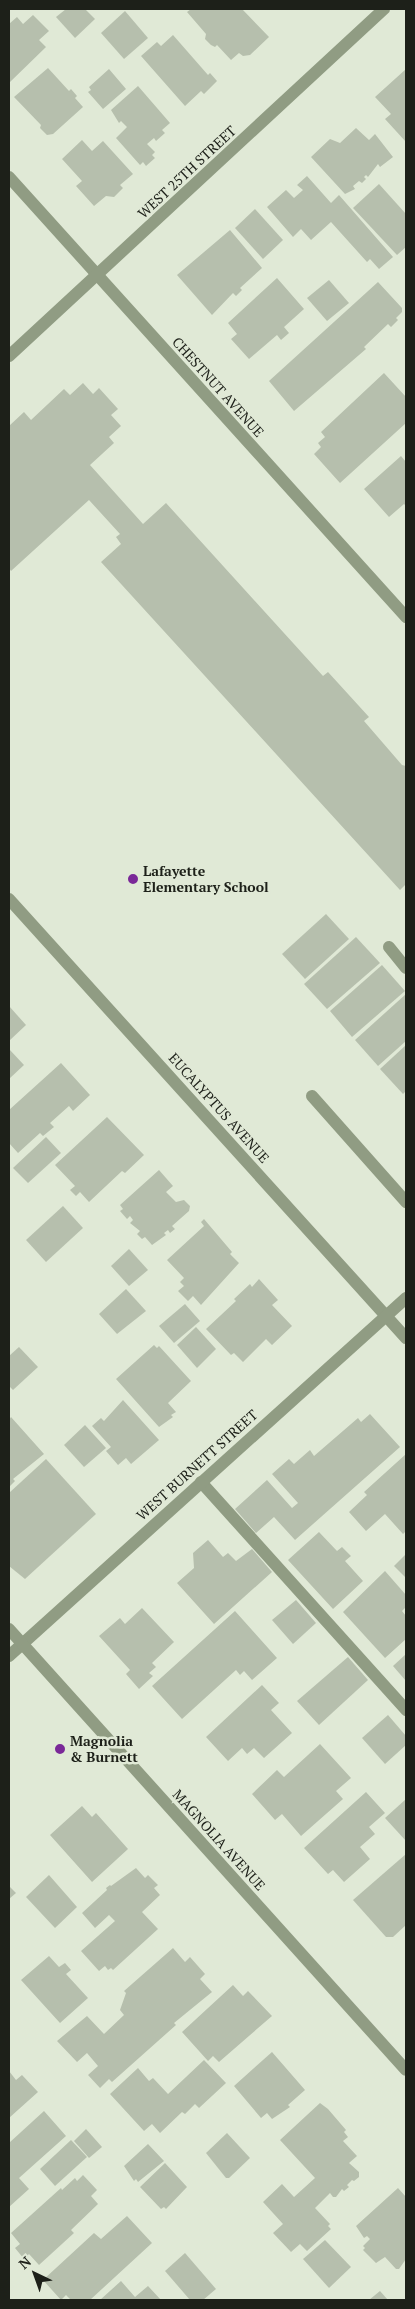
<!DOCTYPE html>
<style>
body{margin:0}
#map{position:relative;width:415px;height:2309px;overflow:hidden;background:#e0e9d6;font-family:"PT Serif",serif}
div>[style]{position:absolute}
.building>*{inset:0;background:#b6bfad}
.service>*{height:12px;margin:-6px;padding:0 6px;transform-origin:6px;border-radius:6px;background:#909c83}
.minor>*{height:12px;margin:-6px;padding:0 6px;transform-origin:6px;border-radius:6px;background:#909c83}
.tertiary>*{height:12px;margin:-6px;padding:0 6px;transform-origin:6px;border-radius:6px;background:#909c83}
.dots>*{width:14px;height:14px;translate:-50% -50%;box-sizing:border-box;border:2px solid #e0e9d6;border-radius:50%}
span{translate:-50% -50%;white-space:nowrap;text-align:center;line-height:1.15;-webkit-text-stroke:5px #e0e9d6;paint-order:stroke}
.street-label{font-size:14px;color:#1d2019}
.poi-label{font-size:14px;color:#1d2019;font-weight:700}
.left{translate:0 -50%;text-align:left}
.frame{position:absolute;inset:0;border:10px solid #1d2019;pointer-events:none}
.north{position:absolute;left:10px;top:2249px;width:50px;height:50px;-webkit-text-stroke:4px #e0e9d6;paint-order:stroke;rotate:318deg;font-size:14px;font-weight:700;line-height:20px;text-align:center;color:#1d2019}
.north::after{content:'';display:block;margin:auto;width:18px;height:22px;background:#1d2019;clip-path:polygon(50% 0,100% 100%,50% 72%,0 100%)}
</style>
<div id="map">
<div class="building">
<div style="clip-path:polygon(66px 9px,85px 9px,95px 19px,75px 38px,56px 17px)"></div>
<div style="clip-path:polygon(191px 9px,242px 9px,269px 37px,250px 55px,243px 56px,239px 53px,231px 60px,217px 45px,215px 47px,211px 45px,205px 39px,206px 34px,187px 12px)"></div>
<div style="clip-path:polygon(125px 11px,148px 38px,124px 59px,101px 33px)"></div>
<div style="clip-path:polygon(33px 15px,49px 31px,39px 40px,46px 47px,9px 83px,9px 24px,17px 17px,23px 24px)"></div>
<div style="clip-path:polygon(173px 35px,208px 75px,210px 73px,217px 81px,204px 94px,201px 91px,185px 106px,141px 56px,157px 42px,161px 46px)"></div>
<div style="clip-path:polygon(48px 68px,69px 91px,71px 89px,77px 96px,75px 98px,83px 107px,53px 134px,47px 135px,40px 128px,41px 125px,14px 97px)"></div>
<div style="clip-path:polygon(109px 69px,126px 89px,103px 109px,88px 92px,91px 90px,89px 87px)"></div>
<div style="clip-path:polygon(406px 69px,406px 142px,385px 119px,391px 114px,375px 97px)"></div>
<div style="clip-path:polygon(138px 86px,170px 123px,162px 130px,165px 133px,156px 141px,154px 138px,147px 144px,155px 152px,152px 155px,155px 158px,146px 166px,143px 162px,140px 165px,116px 138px,127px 127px,121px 121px,119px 123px,111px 110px)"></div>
<div style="clip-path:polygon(356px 128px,369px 140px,375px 134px,393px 157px,380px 167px,378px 164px,368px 177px,366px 175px,364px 177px,366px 179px,362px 183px,359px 181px,353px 186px,355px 189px,345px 194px,311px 157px,330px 139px,340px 143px)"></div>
<div style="clip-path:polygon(82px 140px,92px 151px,103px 141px,133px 174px,120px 185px,123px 188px,114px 197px,106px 196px,94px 206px,76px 186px,82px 181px,62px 159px)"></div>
<div style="clip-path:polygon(307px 176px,331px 203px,339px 195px,393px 257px,379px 269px,370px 259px,367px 262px,331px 222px,311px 240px,301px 229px,293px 237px,267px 207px,286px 190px,294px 198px,303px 190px,297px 185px)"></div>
<div style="clip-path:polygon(379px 184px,406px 214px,406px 247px,397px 255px,353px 208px)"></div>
<div style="clip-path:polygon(255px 209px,283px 240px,263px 259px,235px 228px)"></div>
<div style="clip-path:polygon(230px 230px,262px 268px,240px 288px,242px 290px,236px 296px,233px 293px,212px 315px,177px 275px)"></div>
<div style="clip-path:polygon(277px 278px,304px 309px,284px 327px,289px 333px,281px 340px,277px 335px,249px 359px,231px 339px,237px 334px,228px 323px)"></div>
<div style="clip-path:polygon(329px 280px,349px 303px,327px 321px,307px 298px)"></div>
<div style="clip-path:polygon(378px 282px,402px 308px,402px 312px,396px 318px,398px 320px,391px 327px,388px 324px,364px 347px,366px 349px,294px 411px,269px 381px)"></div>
<div style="clip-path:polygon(384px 373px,406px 397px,406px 423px,340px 483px,314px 454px,321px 447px,318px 443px,325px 437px,321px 432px)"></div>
<div style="clip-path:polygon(83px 383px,93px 394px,99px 388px,118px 409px,111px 415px,121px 426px,109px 437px,114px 443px,90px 465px,143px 524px,166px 503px,323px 676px,328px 672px,369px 717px,364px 721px,402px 765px,406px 766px,406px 884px,400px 890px,101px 562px,121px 544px,116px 537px,120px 534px,89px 500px,11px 571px,9px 568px,9px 426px,24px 412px,31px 420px,64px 389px,70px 395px)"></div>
<div style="clip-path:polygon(401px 456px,406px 462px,406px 506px,404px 504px,389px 517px,364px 489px)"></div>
<div style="clip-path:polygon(326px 914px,349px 939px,305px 979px,282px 954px)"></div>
<div style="clip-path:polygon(356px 937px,380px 963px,327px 1009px,304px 984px)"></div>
<div style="clip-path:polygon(382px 965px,405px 991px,352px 1037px,330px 1011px)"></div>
<div style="clip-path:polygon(406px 994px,406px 1041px,378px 1066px,355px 1040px)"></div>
<div style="clip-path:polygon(9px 1006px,26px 1025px,9px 1041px)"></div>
<div style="clip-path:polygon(406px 1045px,406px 1091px,403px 1094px,380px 1069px)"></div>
<div style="clip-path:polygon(9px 1049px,24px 1065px,9px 1079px)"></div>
<div style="clip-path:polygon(61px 1063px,90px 1095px,73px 1111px,69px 1106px,50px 1123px,54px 1127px,43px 1136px,40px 1133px,18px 1153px,9px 1143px,9px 1110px)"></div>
<div style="clip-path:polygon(107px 1117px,144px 1155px,125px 1173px,122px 1171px,89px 1202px,80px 1192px,76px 1196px,70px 1190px,75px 1186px,55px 1165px)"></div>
<div style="clip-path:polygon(46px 1137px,61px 1153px,28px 1183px,13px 1168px)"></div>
<div style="clip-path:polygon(159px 1170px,173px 1186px,166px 1192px,176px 1202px,184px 1200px,190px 1206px,189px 1211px,172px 1226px,175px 1229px,170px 1233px,168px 1230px,164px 1233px,166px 1235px,152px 1245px,145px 1237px,142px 1239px,137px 1234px,140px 1231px,130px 1223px,133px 1220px,130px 1216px,127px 1219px,120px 1211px,123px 1209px,120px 1205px)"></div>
<div style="clip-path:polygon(63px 1206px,83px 1228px,46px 1262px,26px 1240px)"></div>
<div style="clip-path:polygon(204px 1219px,232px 1252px,230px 1254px,239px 1263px,201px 1305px,193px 1296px,188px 1301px,178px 1291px,184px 1286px,180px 1282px,184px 1278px,167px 1260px,204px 1226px,201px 1222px)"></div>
<div style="clip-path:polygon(129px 1249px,148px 1270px,129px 1286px,111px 1266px)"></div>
<div style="clip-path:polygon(259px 1279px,278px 1300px,272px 1305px,292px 1326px,272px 1345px,266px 1339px,243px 1362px,234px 1353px,231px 1355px,206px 1329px,236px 1301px,234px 1299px,250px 1284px,252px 1287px)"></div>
<div style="clip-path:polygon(126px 1289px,146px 1311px,117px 1334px,99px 1314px)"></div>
<div style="clip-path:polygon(185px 1304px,200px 1321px,174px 1343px,159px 1326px)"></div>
<div style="clip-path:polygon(196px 1327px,216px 1349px,197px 1368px,177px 1345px)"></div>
<div style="clip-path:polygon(154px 1345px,157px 1348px,159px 1346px,191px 1381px,168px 1403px,176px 1412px,171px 1415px,173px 1417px,159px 1427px,116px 1379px)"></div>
<div style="clip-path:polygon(19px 1347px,38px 1367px,13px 1390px,9px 1386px,9px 1356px)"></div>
<div style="clip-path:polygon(123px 1400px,159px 1440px,131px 1464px,126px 1458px,118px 1465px,106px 1451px,111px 1447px,92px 1426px,101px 1418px,104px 1421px)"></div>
<div style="clip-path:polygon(370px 1414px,400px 1447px,295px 1540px,274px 1517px,256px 1533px,235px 1509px,267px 1480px,292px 1508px,298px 1503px,272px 1474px,289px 1459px,294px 1464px,310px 1450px,314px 1456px,358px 1418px,361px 1422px)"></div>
<div style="clip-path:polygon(11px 1417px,44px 1454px,13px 1479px,15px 1481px,9px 1487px,9px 1420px)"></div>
<div style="clip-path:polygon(85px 1425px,106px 1448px,84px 1467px,64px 1445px)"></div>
<div style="clip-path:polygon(406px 1454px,406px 1531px,403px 1534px,385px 1514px,366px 1531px,349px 1512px,367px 1495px,364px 1492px)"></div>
<div style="clip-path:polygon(46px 1459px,96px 1514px,25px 1579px,9px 1566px,9px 1493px)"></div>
<div style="clip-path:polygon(319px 1532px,337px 1551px,342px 1547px,351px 1556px,345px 1561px,363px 1581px,333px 1609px,288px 1560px)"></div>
<div style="clip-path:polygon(208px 1540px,223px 1557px,228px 1553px,236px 1561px,252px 1549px,272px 1572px,214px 1624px,177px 1583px,194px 1568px,193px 1553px)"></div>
<div style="clip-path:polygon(406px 1554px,406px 1578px,394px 1566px)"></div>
<div style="clip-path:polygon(385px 1571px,406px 1595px,406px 1607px,402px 1611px,406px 1616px,406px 1639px,385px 1658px,343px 1612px)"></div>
<div style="clip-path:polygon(296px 1600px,316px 1623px,293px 1644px,272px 1620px)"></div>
<div style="clip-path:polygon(142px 1608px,174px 1642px,152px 1663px,156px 1667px,149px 1673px,153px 1676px,139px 1689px,126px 1674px,130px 1670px,99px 1636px,120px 1618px,125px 1624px)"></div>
<div style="clip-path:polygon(235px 1611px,277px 1658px,252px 1680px,244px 1671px,240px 1675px,236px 1670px,182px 1719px,152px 1686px)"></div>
<div style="clip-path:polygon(406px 1654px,406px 1681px,393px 1666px)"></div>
<div style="clip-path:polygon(348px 1657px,368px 1680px,319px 1725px,297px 1701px)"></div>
<div style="clip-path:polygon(262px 1685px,279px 1703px,271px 1710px,292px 1733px,264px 1758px,254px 1748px,247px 1754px,242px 1748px,228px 1761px,206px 1737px)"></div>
<div style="clip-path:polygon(388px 1715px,406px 1736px,406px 1745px,385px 1764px,362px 1738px)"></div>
<div style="clip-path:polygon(320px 1744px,351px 1778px,336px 1791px,343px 1799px,301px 1836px,282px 1814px,275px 1820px,252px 1794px,277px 1770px,284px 1777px)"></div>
<div style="clip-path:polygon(366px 1792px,385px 1813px,369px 1827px,375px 1834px,360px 1847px,370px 1859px,344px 1882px,333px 1870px,328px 1874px,304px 1848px)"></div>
<div style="clip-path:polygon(406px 1799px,406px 1841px,385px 1818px)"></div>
<div style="clip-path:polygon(82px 1806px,92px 1817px,96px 1813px,128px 1849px,92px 1882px,50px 1835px)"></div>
<div style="clip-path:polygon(406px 1854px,406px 1925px,393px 1937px,386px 1937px,353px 1900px)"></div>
<div style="clip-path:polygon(136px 1868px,145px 1878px,148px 1875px,158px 1885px,154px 1888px,160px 1895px,142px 1912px,158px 1929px,113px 1970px,111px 1968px,108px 1970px,105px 1966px,99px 1971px,81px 1951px,115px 1921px,109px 1915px,95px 1928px,82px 1913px,107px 1890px,106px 1888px,110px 1885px,111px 1886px)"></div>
<div style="clip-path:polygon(49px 1875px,77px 1907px,55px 1928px,26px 1897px)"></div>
<div style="clip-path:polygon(9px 1886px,16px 1893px,9px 1899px)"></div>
<div style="clip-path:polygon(173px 1948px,185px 1962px,190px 1957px,205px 1974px,200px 1979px,212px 1992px,174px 2023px,176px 2025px,112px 2082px,109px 2079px,100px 2088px,88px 2075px,98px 2066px,87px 2053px,77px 2062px,57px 2041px,87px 2016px,104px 2034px,124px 2015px,120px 2010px,126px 1993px,124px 1991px)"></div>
<div style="clip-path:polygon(49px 1956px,59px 1967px,65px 1963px,71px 1970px,66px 1974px,88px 1998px,60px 2023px,21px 1980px)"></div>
<div style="clip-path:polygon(233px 1985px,243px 1996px,248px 1991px,272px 2016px,219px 2062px,213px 2056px,208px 2061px,182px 2032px)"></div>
<div style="clip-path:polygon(272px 2052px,305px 2090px,288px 2105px,290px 2107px,272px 2119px,267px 2113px,261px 2118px,234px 2086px)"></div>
<div style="clip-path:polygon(204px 2060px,226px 2083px,199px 2108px,195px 2104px,185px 2114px,182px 2112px,160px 2133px,152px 2124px,144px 2131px,110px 2094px,138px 2068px,149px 2081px,153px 2078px,168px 2094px)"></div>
<div style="clip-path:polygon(9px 2071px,16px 2080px,22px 2075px,38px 2092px,9px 2118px)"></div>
<div style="clip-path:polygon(320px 2103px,328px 2109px,346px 2130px,344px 2132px,348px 2137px,343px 2141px,357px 2156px,349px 2163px,359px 2172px,359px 2177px,354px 2181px,352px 2180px,347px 2185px,349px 2187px,344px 2191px,342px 2189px,336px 2197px,333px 2197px,330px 2193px,315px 2208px,330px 2224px,328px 2226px,331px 2229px,307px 2251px,300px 2244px,291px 2252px,273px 2233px,283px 2224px,263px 2202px,282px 2184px,294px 2197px,315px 2178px,280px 2140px)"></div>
<div style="clip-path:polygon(44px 2111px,66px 2136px,19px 2178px,29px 2189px,9px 2207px,9px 2143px)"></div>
<div style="clip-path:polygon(86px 2129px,102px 2147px,89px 2158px,74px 2141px)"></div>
<div style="clip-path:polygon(227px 2133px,250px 2158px,229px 2178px,226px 2178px,206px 2153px)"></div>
<div style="clip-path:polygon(71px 2140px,87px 2157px,55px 2186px,40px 2169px)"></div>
<div style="clip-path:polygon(148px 2144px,164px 2161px,138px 2182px,136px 2179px,134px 2181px,124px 2166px)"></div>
<div style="clip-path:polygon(165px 2163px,187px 2187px,166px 2209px,164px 2207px,161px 2209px,140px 2187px)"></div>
<div style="clip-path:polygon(83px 2175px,97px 2190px,91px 2196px,98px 2204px,71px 2230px,74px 2233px,39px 2265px,29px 2254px,24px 2259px,15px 2248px,20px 2244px,11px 2233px,61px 2188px,62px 2190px,75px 2178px,77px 2181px)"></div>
<div style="clip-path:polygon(398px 2188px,406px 2197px,406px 2259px,399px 2269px,396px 2269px,385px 2257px,376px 2263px,363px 2250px,365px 2248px,363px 2246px,370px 2239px,367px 2236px,364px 2238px,356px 2226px)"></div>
<div style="clip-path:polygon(127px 2216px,152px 2243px,90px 2300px,71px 2300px,66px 2295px,61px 2300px,43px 2280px,94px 2233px,101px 2239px)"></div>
<div style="clip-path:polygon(325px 2240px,351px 2267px,329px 2288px,303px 2259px)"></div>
<div style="clip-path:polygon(185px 2253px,216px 2289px,203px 2300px,190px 2300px,165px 2271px)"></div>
<div style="clip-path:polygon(121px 2281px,135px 2297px,148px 2286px,161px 2300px,100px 2300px)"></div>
<div style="clip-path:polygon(380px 2291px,388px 2300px,369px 2300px)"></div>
</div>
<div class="service">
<div style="left:389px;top:947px;width:27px;rotate:51deg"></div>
<div style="left:312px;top:1096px;width:142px;rotate:48.4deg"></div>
<div style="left:201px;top:1482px;width:307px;rotate:48deg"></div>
</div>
<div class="minor">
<div style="left:9px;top:177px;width:593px;rotate:47.94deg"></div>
<div style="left:9px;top:356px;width:511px;rotate:-42.78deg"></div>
<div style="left:9px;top:899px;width:592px;rotate:47.88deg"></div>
<div style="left:9px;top:1656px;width:535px;rotate:-42.04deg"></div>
</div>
<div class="tertiary">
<div style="left:9px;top:1629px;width:593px;rotate:48.01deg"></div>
</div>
<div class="dots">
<div style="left:133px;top:879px;background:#7a2898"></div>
<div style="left:60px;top:1749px;background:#7a2898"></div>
</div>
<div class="street-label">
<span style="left:187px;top:172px;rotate:-43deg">WEST 25TH STREET</span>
<span style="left:218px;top:387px;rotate:48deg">CHESTNUT AVENUE</span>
<span style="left:219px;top:1108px;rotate:48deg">EUCALYPTUS AVENUE</span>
<span style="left:197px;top:1465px;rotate:-42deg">WEST BURNETT STREET</span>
<span style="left:219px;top:1840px;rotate:48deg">MAGNOLIA AVENUE</span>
</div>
<div class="poi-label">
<span class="left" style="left:143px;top:879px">Lafayette<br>Elementary School</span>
<span class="left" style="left:70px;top:1749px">Magnolia<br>&amp; Burnett</span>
</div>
<div class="frame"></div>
<div class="north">N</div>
</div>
